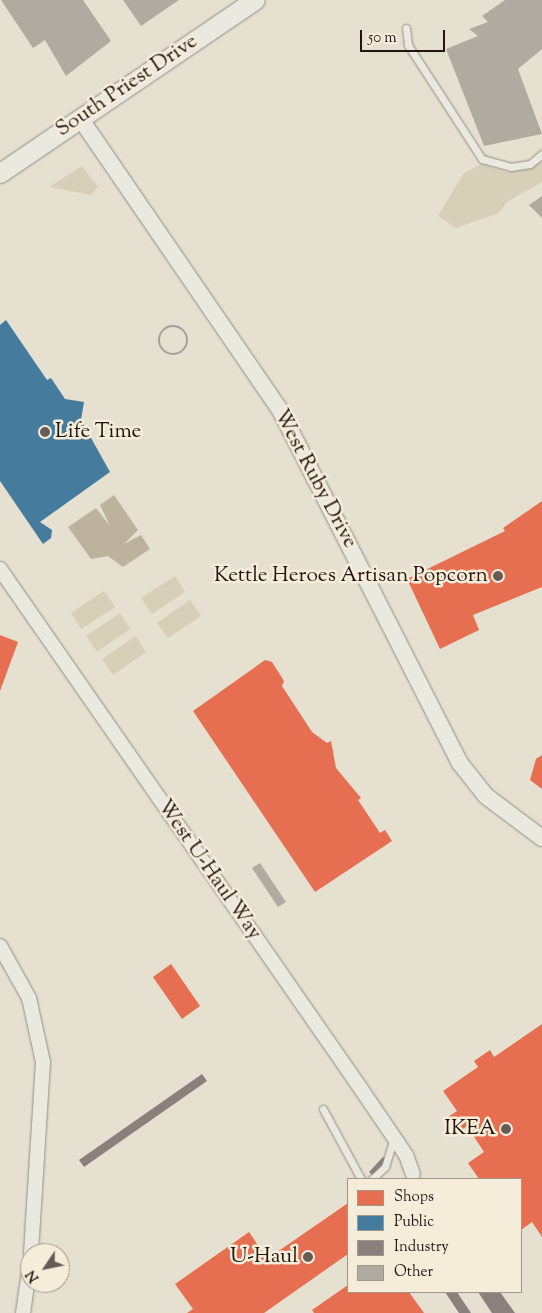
<!DOCTYPE html>
<style>
body{margin:0}
#map{position:relative;width:542px;height:1313px;overflow:hidden;background:#e6e0d0;font-family:"Sorts Mill Goudy",serif}
div>[style]{position:absolute}
.green>*{inset:0;background:#d8cfb9}
.water>*{inset:0;background:#bcb29e}
.shops>*{inset:0;background:#e76f51}
.public>*{inset:0;background:#457b9d}
.industry>*{inset:0;background:#8a817c}
.building>*{inset:0;background:#b0aba0}
.path>*{height:2px;margin-top:-1px;transform-origin:0;background:repeating-linear-gradient(90deg,#a5a19a 0 1px,transparent 0 3.5px)}
.path>.ring{margin:-1px;padding:0;box-sizing:content-box;background:none;border:2px solid #a5a19a;border-radius:50%}
.roads{filter:drop-shadow(0 0 1px #928e84) drop-shadow(0 0 1px #928e84)}
.service>*{height:7px;margin:-3.5px;padding:0 3.5px;transform-origin:3.5px;border-radius:3.5px;background:#ebe8e0}
.minor>*{height:14px;margin:-7px;padding:0 7px;transform-origin:7px;border-radius:7px;background:#ebe8e0}
.tertiary>*{height:16px;margin:-8px;padding:0 8px;transform-origin:8px;border-radius:8px;background:#ebe8e0}
.secondary>*{height:19px;margin:-9.5px;padding:0 9.5px;transform-origin:9.5px;border-radius:9.5px;background:#ebe8e0}
.dots>*{width:14px;height:14px;translate:-50% -50%;box-sizing:border-box;border:2px solid #f5edda;border-radius:50%}
span{translate:-50% -50%;white-space:nowrap;text-align:center;line-height:1.15;-webkit-text-stroke:5px #f5edda;paint-order:stroke}
.street-label{font-size:21px;color:#221510}
.poi-label{font-size:21px;color:#221510}
.left{translate:0 -50%;text-align:left}
.right{translate:-100% -50%;text-align:right}
.legend{position:absolute;left:347px;top:1178px;width:175px;height:115px;box-sizing:border-box;background:#f5edda;border:1px solid #a19789;margin:0;padding:6px 9px;list-style:none;font-size:15px;color:#221510}
.legend li{display:flex;align-items:center;gap:10px;height:25px}
.legend b{width:25px;border:1px solid #a19789}
.north{position:absolute;left:20px;top:1243px;width:50px;height:50px;box-sizing:border-box;background:#f5edda;border:1px solid #a19789;border-radius:50%;rotate:236deg;font-size:14px;font-weight:700;line-height:20px;text-align:center;color:#221510}
.north::after{content:'';display:block;margin:auto;width:18px;height:22px;background:#675c53;clip-path:polygon(50% 0,100% 100%,50% 72%,0 100%)}
.scale{position:absolute;left:360px;top:30px;width:85px;height:22px;box-sizing:border-box;border:2px solid #221510;border-top:0;padding-left:6px;font-size:15px;line-height:18px;white-space:nowrap;color:#221510;-webkit-text-stroke:4px #f5edda;paint-order:stroke}
</style>
<div id="map">
<div class="green">
<div style="clip-path:polygon(542px 162px,542px 182px,507px 202px,499px 213px,456px 228px,438px 216px,464px 173px,481px 164px,508px 172px)"></div>
<div style="clip-path:polygon(82px 166px,98px 187px,91px 195px,49px 187px)"></div>
<div style="clip-path:polygon(175px 576px,185px 592px,152px 614px,141px 598px)"></div>
<div style="clip-path:polygon(104px 591px,115px 607px,81px 629px,71px 613px)"></div>
<div style="clip-path:polygon(190px 600px,201px 616px,168px 638px,157px 623px)"></div>
<div style="clip-path:polygon(120px 613px,130px 629px,97px 652px,86px 636px)"></div>
<div style="clip-path:polygon(136px 636px,146px 652px,113px 675px,102px 659px)"></div>
</div>
<div class="water">
<div style="clip-path:polygon(114px 495px,138px 530px,124px 544px,141px 535px,150px 549px,123px 567px,108px 556px,91px 559px,68px 527px,96px 508px,110px 526px,100px 505px)"></div>
</div>
<div class="shops">
<div style="clip-path:polygon(542px 501px,542px 587px,473px 615px,479px 630px,440px 649px,407px 579px,505px 531px,503px 528px)"></div>
<div style="clip-path:polygon(0 635px,18px 642px,0 691px)"></div>
<div style="clip-path:polygon(265px 660px,272px 662px,284px 681px,282px 686px,312px 732px,327px 743px,331px 741px,336px 768px,361px 798px,358px 800px,380px 833px,385px 830px,392px 841px,315px 892px,193px 711px)"></div>
<div style="clip-path:polygon(542px 755px,542px 789px,530px 780px,536px 759px)"></div>
<div style="clip-path:polygon(171px 964px,200px 1006px,182px 1019px,153px 977px)"></div>
<div style="clip-path:polygon(542px 1024px,542px 1237px,532px 1222px,521px 1230px,521px 1179px,479px 1179px,468px 1163px,484px 1152px,467px 1126px,459px 1132px,448px 1117px,457px 1111px,443px 1091px,478px 1067px,474px 1061px,490px 1050px,494px 1057px)"></div>
<div style="clip-path:polygon(348px 1203px,348px 1254px,264px 1313px,187px 1313px,193px 1309px,175px 1284px,249px 1232px,267px 1259px)"></div>
<div style="clip-path:polygon(348px 1285px,348px 1292px,409px 1292px,424px 1313px,314px 1313px,312px 1310px)"></div>
</div>
<div class="public">
<div style="clip-path:polygon(6px 320px,47px 380px,51px 378px,65px 399px,84px 402px,81px 420px,110px 472px,40px 522px,52px 530px,51px 538px,43px 544px,0 481px,0 325px)"></div>
</div>
<div class="industry">
<div style="clip-path:polygon(202px 1074px,207px 1081px,84px 1167px,79px 1160px)"></div>
<div style="clip-path:polygon(383px 1157px,391px 1163px,377px 1179px,369px 1172px)"></div>
<div style="clip-path:polygon(445px 1292px,457px 1292px,471px 1313px,459px 1313px)"></div>
<div style="clip-path:polygon(478px 1292px,500px 1292px,515px 1313px,492px 1313px)"></div>
</div>
<div class="building">
<div style="clip-path:polygon(1px 0,83px 0,111px 41px,66px 76px,45px 40px,33px 48px)"></div>
<div style="clip-path:polygon(123px 0,179px 0,141px 26px)"></div>
<div style="clip-path:polygon(505px 0,542px 0,542px 49px,518px 69px,542px 134px,484px 146px,446px 49px,478px 36px,469px 29px,488px 22px,482px 16px)"></div>
<div style="clip-path:polygon(542px 196px,542px 218px,529px 205px)"></div>
<div style="clip-path:polygon(260px 863px,286px 902px,278px 907px,252px 868px)"></div>
</div>
<div class="path">
<div class="ring" style="left:159px;top:326px;width:26px;height:26px"></div>
</div>
<div class="roads">
<div class="service">
<div style="left:406px;top:28px;width:17px;rotate:83deg"></div>
<div style="left:408px;top:45px;width:136px;rotate:57deg"></div>
<div style="left:482px;top:159px;width:30px;rotate:15deg"></div>
<div style="left:511px;top:167px;width:19px;rotate:-9deg"></div>
<div style="left:530px;top:164px;width:16px;rotate:-40deg"></div>
<div style="left:323px;top:1109px;width:80px;rotate:61.5deg"></div>
<div style="left:372px;top:1179px;width:18px;rotate:-43deg"></div>
<div style="left:385px;top:1167px;width:30px;rotate:-73deg"></div>
</div>
<div class="minor">
<div style="left:0;top:569px;width:626px;rotate:55.22deg"></div>
<div style="left:357px;top:1083px;width:87px;rotate:55.8deg"></div>
<div style="left:406px;top:1155px;width:20px;rotate:70deg"></div>
<div style="left:0;top:946px;width:60px;rotate:60.9deg"></div>
<div style="left:29px;top:998px;width:66px;rotate:77.7deg"></div>
<div style="left:43px;top:1062px;width:191px;rotate:93.6deg"></div>
<div style="left:23px;top:1313px;width:49px;rotate:-81.7deg"></div>
</div>
<div class="tertiary">
<div style="left:80px;top:118px;width:354px;rotate:55.6deg"></div>
<div style="left:280px;top:410px;width:395px;rotate:63deg"></div>
<div style="left:459px;top:762px;width:43px;rotate:51.5deg"></div>
<div style="left:486px;top:796px;width:70px;rotate:36.9deg"></div>
</div>
<div class="secondary">
<div style="left:0;top:173px;width:308px;rotate:-34.2deg"></div>
</div>
</div>
<div class="dots">
<div style="left:45px;top:432px;background:#675c53"></div>
<div style="left:498px;top:576px;background:#675c53"></div>
<div style="left:506px;top:1129px;background:#675c53"></div>
<div style="left:308px;top:1257px;background:#675c53"></div>
</div>
<div class="street-label">
<span style="left:127px;top:86px;rotate:-34deg">South Priest Drive</span>
<span style="left:315px;top:479px;rotate:62deg">West Ruby Drive</span>
<span style="left:209px;top:870px;rotate:55deg">West U-Haul Way</span>
</div>
<div class="poi-label">
<span class="left" style="left:55px;top:432px">Life Time</span>
<span class="right" style="left:488px;top:576px">Kettle Heroes Artisan Popcorn</span>
<span class="right" style="left:496px;top:1129px">IKEA</span>
<span class="right" style="left:298px;top:1257px">U-Haul</span>
</div>
<ul class="legend">
<li><b style="height:14px;background:#e76f51"></b>Shops</li>
<li><b style="height:14px;background:#457b9d"></b>Public</li>
<li><b style="height:14px;background:#8a817c"></b>Industry</li>
<li><b style="height:14px;background:#b0aba0"></b>Other</li>
</ul>
<div class="north">N</div>
<div class="scale">50 m</div>
</div>
